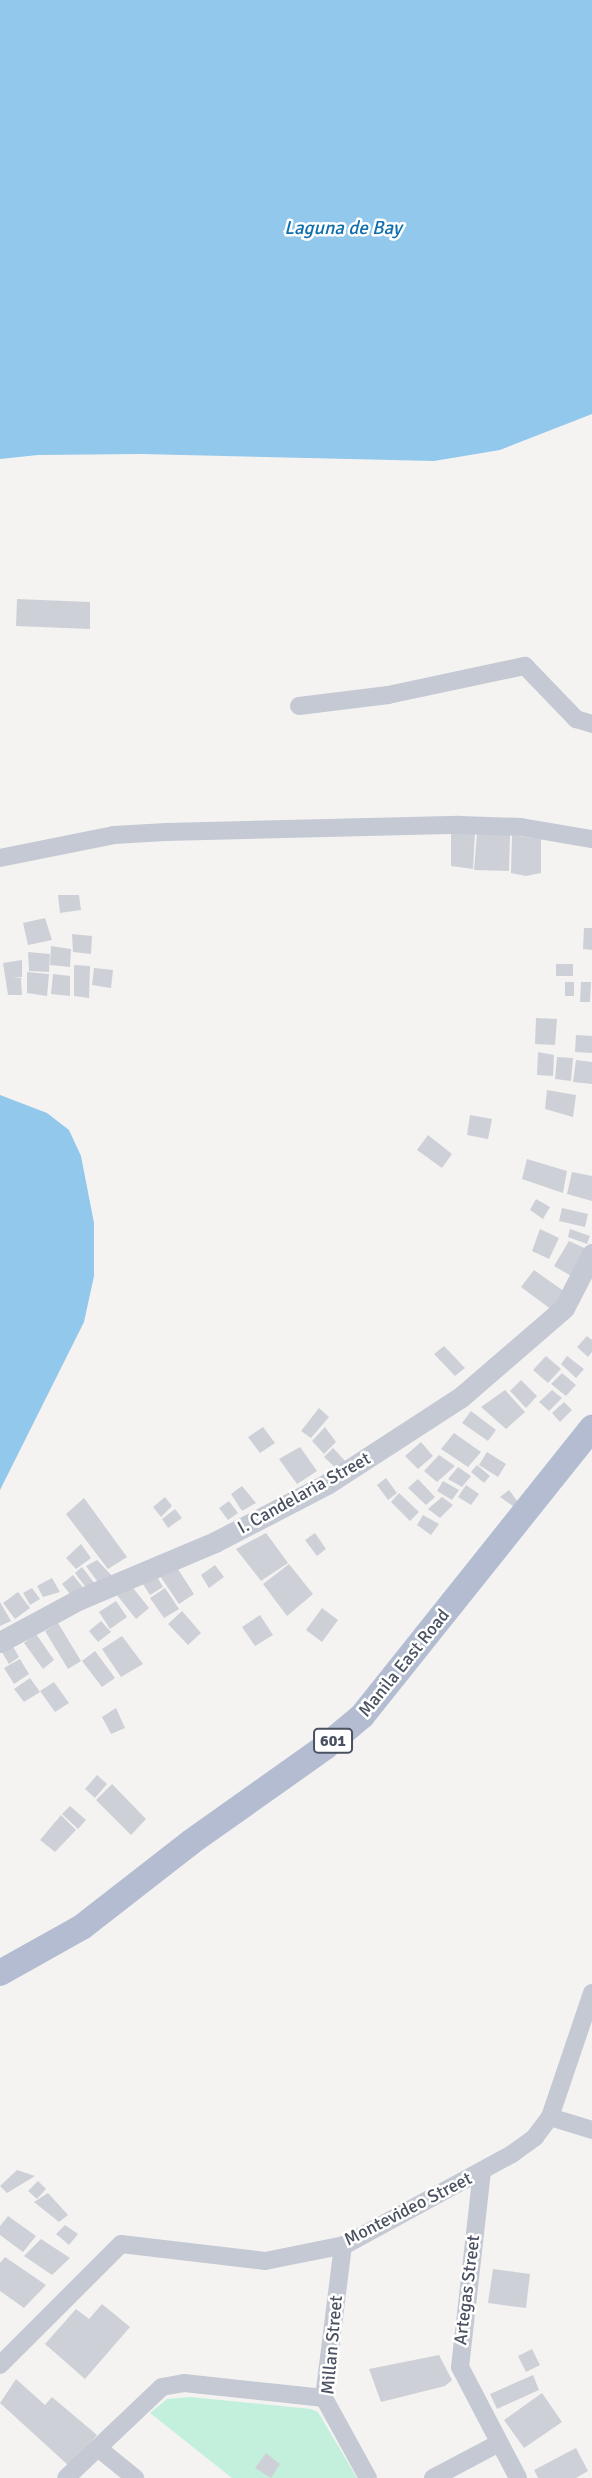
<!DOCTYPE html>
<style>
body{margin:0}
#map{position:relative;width:592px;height:2478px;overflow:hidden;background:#f4f3f2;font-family:Signika,sans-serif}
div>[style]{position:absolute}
.green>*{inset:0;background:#c3f0dd}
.water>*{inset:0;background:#91c8ec}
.building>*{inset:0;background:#ced0d7}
.minor>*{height:18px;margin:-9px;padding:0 9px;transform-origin:9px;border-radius:9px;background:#c4c9d3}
.tertiary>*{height:21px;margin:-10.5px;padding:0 10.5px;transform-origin:10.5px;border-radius:10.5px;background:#c4c9d3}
.primary>*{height:26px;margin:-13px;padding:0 13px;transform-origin:13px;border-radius:13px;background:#b3bcd0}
span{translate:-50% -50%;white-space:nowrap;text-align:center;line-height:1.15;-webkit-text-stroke:5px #fff;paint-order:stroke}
.shield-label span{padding:2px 5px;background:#fff;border:2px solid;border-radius:5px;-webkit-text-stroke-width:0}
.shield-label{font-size:16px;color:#4a5160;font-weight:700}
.street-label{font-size:18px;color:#4a5160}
.water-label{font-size:19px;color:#0f6eae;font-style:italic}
</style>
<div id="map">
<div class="green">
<div style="clip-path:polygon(190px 2397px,311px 2409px,318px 2412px,357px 2478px,232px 2478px,150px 2413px,167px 2399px)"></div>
</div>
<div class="water">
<div style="clip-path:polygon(0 0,592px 0,592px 414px,500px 450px,434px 461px,141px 454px,38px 455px,0 459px)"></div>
<div style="clip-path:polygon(0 1095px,47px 1113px,69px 1130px,81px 1156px,94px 1223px,94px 1276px,84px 1322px,0 1490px)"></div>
</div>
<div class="building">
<div style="clip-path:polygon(17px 599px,90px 602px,90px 629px,16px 626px)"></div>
<div style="clip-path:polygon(451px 832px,475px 832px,473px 869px,451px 866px)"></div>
<div style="clip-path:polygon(477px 834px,510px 835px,509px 871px,474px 870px)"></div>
<div style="clip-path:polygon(512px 835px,541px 839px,541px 873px,526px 876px,511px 873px)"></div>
<div style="clip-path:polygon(58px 895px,79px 895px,81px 910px,60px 913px)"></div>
<div style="clip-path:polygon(45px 918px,52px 940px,28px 945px,23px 923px)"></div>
<div style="clip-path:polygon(584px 928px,592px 928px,592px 950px,583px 949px)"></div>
<div style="clip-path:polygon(72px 934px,92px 936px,91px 954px,73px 952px)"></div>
<div style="clip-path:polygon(51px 946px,71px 949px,70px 967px,50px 965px)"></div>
<div style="clip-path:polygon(28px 952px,50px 954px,49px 972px,29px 971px)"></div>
<div style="clip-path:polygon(22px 960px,22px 977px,12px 978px,21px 978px,22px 995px,8px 995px,3px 963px)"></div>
<div style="clip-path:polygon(556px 964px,573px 964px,573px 976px,556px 976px)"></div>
<div style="clip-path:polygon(74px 965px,90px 966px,89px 998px,74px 996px)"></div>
<div style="clip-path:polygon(94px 968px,113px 970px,111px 988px,92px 985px)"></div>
<div style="clip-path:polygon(27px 972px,49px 974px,47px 996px,27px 993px)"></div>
<div style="clip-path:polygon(53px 974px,70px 976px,70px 996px,51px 994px)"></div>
<div style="clip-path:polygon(565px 982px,574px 982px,574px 996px,565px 996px)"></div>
<div style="clip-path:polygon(581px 982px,591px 982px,590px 1002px,580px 1002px)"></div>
<div style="clip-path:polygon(536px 1018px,557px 1019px,555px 1045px,535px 1044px)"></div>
<div style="clip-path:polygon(576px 1035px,592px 1036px,592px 1053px,575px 1052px)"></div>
<div style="clip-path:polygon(538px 1052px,554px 1055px,553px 1076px,537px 1075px)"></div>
<div style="clip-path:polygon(557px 1057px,573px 1058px,571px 1081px,555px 1079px)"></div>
<div style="clip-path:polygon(576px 1060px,592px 1062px,592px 1084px,573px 1082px)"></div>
<div style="clip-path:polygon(547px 1090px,576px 1095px,573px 1117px,545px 1109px)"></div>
<div style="clip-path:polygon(470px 1115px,492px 1119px,488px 1139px,467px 1135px)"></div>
<div style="clip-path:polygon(428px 1135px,452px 1154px,442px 1168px,417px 1150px)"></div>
<div style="clip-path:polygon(527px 1159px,567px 1171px,563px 1193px,522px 1179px)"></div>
<div style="clip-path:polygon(572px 1172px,592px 1176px,592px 1201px,567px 1194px)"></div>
<div style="clip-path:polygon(536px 1199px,550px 1207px,543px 1219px,530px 1210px)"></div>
<div style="clip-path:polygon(562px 1208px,588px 1214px,585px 1227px,559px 1221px)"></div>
<div style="clip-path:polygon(540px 1229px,559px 1238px,549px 1259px,532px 1251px)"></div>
<div style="clip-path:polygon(570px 1229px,590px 1236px,587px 1244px,568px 1237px)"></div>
<div style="clip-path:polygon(569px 1241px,589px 1250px,573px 1277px,554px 1266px)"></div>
<div style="clip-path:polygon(534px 1270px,565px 1292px,552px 1310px,521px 1287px)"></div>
<div style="clip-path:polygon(587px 1336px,592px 1340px,592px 1352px,588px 1357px,577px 1347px)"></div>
<div style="clip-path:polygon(444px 1346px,465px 1368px,455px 1376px,434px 1354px)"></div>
<div style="clip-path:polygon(546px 1356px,561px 1369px,548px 1383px,533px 1370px)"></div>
<div style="clip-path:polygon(567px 1356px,584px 1369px,576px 1378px,561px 1364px)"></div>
<div style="clip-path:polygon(562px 1373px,576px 1385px,566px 1396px,551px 1384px)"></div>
<div style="clip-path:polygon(521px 1380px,537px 1396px,526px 1408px,510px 1391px)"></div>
<div style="clip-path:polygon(505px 1390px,525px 1412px,506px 1429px,481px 1407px)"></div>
<div style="clip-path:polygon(552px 1390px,562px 1398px,549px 1411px,539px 1402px)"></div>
<div style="clip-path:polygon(564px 1402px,572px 1410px,560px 1422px,552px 1413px)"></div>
<div style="clip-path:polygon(319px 1408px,329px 1417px,311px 1438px,301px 1431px)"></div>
<div style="clip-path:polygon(471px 1411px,496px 1430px,488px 1441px,462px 1423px)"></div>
<div style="clip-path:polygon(263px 1427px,275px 1443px,260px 1453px,248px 1437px)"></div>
<div style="clip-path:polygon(325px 1427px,336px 1442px,324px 1454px,312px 1441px)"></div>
<div style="clip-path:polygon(454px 1433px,481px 1452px,468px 1467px,441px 1449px)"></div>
<div style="clip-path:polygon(421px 1442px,433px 1456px,418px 1469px,405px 1456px)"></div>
<div style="clip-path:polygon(300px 1447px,317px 1471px,297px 1484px,279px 1459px)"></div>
<div style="clip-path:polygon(333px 1448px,348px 1464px,339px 1471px,324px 1457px)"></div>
<div style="clip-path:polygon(487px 1452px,506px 1464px,498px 1477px,479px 1465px)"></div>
<div style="clip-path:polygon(439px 1455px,455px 1466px,437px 1482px,424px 1471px)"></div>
<div style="clip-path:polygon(477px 1465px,490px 1476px,484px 1483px,471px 1472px)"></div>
<div style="clip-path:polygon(458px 1467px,471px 1476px,462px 1487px,448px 1479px)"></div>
<div style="clip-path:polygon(386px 1478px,397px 1493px,388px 1500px,377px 1485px)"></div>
<div style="clip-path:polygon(418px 1479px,435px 1497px,426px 1505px,408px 1488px)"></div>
<div style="clip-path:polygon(443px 1481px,459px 1490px,452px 1500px,437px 1491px)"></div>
<div style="clip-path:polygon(466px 1485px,479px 1494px,471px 1505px,458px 1497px)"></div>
<div style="clip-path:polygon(242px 1486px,256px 1503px,242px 1511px,231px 1494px)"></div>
<div style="clip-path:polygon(509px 1490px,518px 1502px,513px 1506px,500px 1497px)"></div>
<div style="clip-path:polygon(399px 1493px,419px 1512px,410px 1521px,391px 1502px)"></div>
<div style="clip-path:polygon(165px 1497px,172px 1506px,161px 1517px,153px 1507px)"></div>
<div style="clip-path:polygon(442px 1497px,453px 1505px,440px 1518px,428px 1509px)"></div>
<div style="clip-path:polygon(84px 1498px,127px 1557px,108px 1569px,66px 1514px)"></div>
<div style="clip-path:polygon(229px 1501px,238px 1513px,228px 1520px,219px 1508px)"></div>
<div style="clip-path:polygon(175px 1509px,182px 1518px,168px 1528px,162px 1519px)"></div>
<div style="clip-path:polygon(423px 1515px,439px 1524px,431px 1535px,417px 1525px)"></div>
<div style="clip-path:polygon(266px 1533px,288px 1563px,261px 1581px,236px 1549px)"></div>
<div style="clip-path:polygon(315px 1533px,326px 1549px,317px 1556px,305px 1540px)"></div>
<div style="clip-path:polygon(81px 1544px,91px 1558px,76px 1569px,66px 1558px)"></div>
<div style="clip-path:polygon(97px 1560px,113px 1577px,100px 1585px,86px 1566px)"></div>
<div style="clip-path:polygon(289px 1564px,313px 1594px,287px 1616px,263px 1584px)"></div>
<div style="clip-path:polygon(215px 1565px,224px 1577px,209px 1588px,201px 1575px)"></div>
<div style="clip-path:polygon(176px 1566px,194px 1594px,179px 1604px,160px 1576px)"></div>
<div style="clip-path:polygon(82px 1567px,95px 1584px,87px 1589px,75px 1573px)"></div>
<div style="clip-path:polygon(155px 1573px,163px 1587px,150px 1595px,141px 1581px)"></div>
<div style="clip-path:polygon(73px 1575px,85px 1590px,74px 1599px,62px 1584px)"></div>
<div style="clip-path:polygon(52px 1578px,60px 1592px,43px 1597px,37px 1586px)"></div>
<div style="clip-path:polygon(130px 1584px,149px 1608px,136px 1619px,116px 1594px)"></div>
<div style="clip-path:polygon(32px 1588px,40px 1599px,30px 1605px,23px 1593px)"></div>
<div style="clip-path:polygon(165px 1588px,179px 1609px,164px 1618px,150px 1598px)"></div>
<div style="clip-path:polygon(18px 1592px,30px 1608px,15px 1619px,3px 1603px)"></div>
<div style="clip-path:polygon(116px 1601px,127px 1617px,110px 1629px,99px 1612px)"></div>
<div style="clip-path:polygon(0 1602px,11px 1621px,0 1626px)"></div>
<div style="clip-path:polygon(322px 1608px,338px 1620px,322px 1642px,306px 1630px)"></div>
<div style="clip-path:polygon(182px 1611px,201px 1633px,188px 1645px,168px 1624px)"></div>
<div style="clip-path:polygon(260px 1615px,273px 1635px,255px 1646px,242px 1627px)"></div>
<div style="clip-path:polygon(101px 1621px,111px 1632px,98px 1642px,89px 1631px)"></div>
<div style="clip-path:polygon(58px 1623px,81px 1661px,68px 1669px,45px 1631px)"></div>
<div style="clip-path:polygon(36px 1634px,54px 1660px,43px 1669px,24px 1643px)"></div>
<div style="clip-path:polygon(122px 1636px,143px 1664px,121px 1677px,102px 1649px)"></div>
<div style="clip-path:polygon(11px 1643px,19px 1657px,9px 1664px,0 1649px)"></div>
<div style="clip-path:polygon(95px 1651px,115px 1678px,102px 1687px,82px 1661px)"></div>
<div style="clip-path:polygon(20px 1659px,29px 1674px,14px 1684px,4px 1668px)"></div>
<div style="clip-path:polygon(30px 1678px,40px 1692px,24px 1702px,14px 1689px)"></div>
<div style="clip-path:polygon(54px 1682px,69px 1703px,55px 1712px,40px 1691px)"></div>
<div style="clip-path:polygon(116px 1708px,125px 1728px,111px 1734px,102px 1717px)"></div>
<div style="clip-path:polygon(97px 1775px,107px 1784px,95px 1798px,85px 1789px)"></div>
<div style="clip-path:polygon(112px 1784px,146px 1819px,131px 1835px,96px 1800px)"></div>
<div style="clip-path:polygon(70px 1806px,86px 1820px,78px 1829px,62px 1814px)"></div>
<div style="clip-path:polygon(61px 1815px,76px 1830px,55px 1852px,40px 1840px)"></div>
<div style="clip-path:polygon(17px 2170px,35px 2176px,7px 2193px,0 2186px)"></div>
<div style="clip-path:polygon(38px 2181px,46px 2189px,37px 2199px,28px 2191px)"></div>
<div style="clip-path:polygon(48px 2193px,68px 2215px,59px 2222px,34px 2202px)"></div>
<div style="clip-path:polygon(8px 2216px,36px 2236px,23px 2252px,0 2235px,0 2226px)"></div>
<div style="clip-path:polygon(65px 2225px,78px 2234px,69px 2245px,56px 2234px)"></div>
<div style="clip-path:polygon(41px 2239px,70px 2258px,52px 2275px,24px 2256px)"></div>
<div style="clip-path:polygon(5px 2257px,46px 2285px,24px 2308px,0 2291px,0 2263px)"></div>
<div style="clip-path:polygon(493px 2269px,530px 2274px,526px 2308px,488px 2303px)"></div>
<div style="clip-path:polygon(102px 2304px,130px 2327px,85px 2379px,45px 2344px,76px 2309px,89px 2319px)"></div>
<div style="clip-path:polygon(532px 2349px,540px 2365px,526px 2372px,518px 2356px)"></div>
<div style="clip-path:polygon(439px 2355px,452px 2380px,445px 2386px,381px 2402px,369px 2369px)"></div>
<div style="clip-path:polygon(533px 2375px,539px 2390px,497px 2409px,490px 2394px)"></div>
<div style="clip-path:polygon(16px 2379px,45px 2405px,52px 2397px,97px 2435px,69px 2466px,0 2403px)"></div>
<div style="clip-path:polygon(542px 2393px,562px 2422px,524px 2448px,504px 2420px)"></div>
<div style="clip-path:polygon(576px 2448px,588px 2471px,576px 2478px,538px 2478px,534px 2470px)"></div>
<div style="clip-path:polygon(266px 2453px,280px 2464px,271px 2478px,255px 2468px)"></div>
</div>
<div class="minor">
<div style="left:299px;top:706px;width:90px;rotate:-7deg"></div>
<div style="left:388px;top:695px;width:140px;rotate:-12deg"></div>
<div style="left:525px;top:666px;width:74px;rotate:46.1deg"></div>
<div style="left:576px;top:719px;width:17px;rotate:17deg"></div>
<div style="left:0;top:858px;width:116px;rotate:-11.4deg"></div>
<div style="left:114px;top:835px;width:52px;rotate:-3.3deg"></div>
<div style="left:166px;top:832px;width:294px;rotate:-1.4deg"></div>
<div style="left:460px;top:825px;width:61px;rotate:1.9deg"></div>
<div style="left:521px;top:827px;width:72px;rotate:9.6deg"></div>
<div style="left:550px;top:2117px;width:44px;rotate:17.2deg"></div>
<div style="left:482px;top:2171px;width:197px;rotate:96.4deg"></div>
<div style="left:460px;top:2367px;width:125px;rotate:62.4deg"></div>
<div style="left:343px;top:2245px;width:154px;rotate:97.1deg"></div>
<div style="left:324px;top:2398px;width:91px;rotate:61.2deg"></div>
<div style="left:0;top:2365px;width:171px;rotate:-45deg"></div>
<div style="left:121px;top:2244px;width:145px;rotate:6.7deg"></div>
<div style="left:265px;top:2261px;width:82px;rotate:-11.3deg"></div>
<div style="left:345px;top:2245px;width:190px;rotate:-28.6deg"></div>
<div style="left:512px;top:2154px;width:29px;rotate:-36deg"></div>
<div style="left:535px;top:2137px;width:25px;rotate:-53deg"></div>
<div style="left:550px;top:2117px;width:131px;rotate:-71.3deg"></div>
<div style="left:98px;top:2448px;width:48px;rotate:39deg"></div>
<div style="left:66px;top:2478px;width:132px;rotate:-43.5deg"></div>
<div style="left:162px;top:2387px;width:22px;rotate:-10deg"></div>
<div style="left:184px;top:2383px;width:141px;rotate:6.1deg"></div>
<div style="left:433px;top:2478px;width:75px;rotate:-27.9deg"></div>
</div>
<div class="tertiary">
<div style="left:0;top:1642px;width:91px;rotate:-28.3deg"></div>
<div style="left:80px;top:1599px;width:147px;rotate:-22.9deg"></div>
<div style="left:215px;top:1542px;width:126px;rotate:-27.4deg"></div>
<div style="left:327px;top:1484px;width:160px;rotate:-33deg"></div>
<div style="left:461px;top:1397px;width:136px;rotate:-40.8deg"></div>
<div style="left:564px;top:1308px;width:61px;rotate:-62.6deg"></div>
</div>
<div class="primary">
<div style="left:0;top:1973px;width:94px;rotate:-29.3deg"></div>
<div style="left:82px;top:1927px;width:138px;rotate:-37.9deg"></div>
<div style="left:191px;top:1842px;width:164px;rotate:-35.3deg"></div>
<div style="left:325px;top:1747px;width:48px;rotate:-40deg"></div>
<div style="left:362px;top:1716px;width:369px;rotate:-51.4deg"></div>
</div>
<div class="shield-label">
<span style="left:333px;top:1741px">601</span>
</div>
<div class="street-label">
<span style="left:304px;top:1493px;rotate:-29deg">I. Candelaria Street</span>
<span style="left:404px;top:1663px;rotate:-51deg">Manila East Road</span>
<span style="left:408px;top:2209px;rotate:-27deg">Montevideo Street</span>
<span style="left:467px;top:2290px;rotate:-83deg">Artegas Street</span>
<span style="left:332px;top:2345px;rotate:-85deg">Millan Street</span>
</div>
<div class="water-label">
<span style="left:343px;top:229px">Laguna de Bay</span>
</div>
</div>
